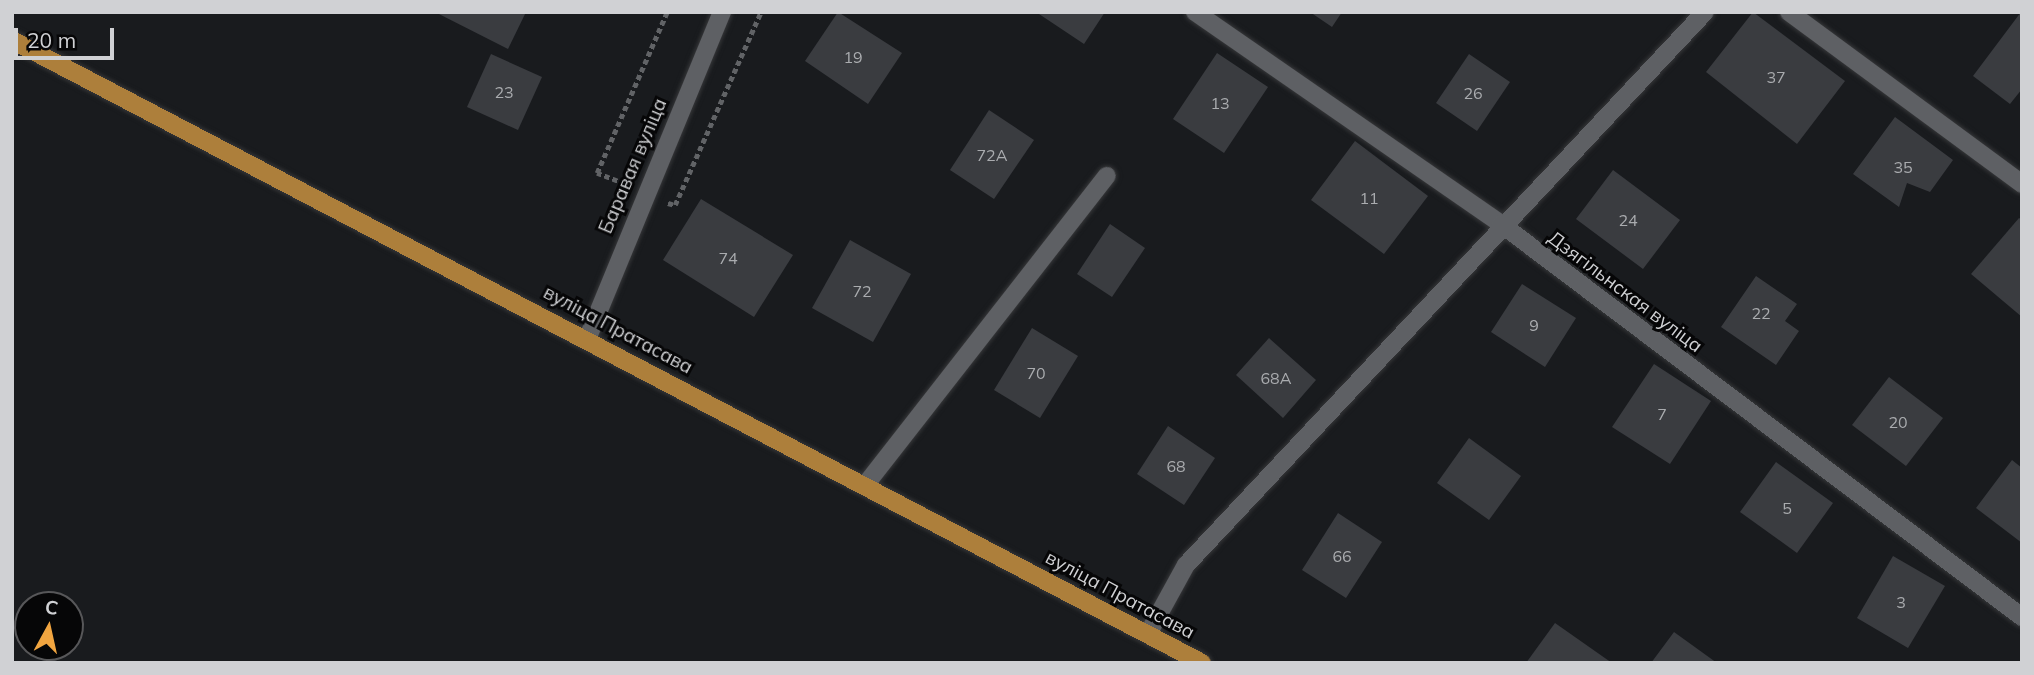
<!DOCTYPE html>
<meta charset="utf-8">
<style>
body{margin:0}
#map{position:relative;width:2034px;height:675px;overflow:hidden;background:#191b1e;font-family:Mulish,sans-serif}
div>[style]{position:absolute}
.building>*{inset:0;background:#3a3c40}
.path>*{height:4.5px;margin-top:-2.25px;transform-origin:0;background:repeating-linear-gradient(90deg,#616366 0 5px,transparent 0 8.5px)}
.roads{filter:drop-shadow(0 0 2px #363739) drop-shadow(0 0 2px #363739)}
.minor>*{height:18px;margin:-9px;padding:0 9px;transform-origin:9px;border-radius:9px;background:#5e6064}
.major>*{height:18px;margin:-9px;padding:0 9px;transform-origin:9px;border-radius:9px;background:#ad7f3b}
span{translate:-50% -50%;white-space:nowrap;text-align:center;line-height:1.15;-webkit-text-stroke:6px #060607;paint-order:stroke}
.number-label{font-size:16px;color:#aaacaf}
.number-label span{-webkit-text-stroke-width:0}
.street-label{font-size:19px;color:#d0d1d4}
.frame{position:absolute;inset:0;border:14px solid #d0d1d4;pointer-events:none}
.north{position:absolute;left:14px;top:591px;width:70px;height:70px;box-sizing:border-box;background:#060607;border:2px solid #575759;border-radius:50%;rotate:8deg;font-size:19px;font-weight:700;line-height:28px;text-align:center;color:#d0d1d4}
.north::after{content:'';display:block;margin:auto;width:24px;height:32px;background:#f1a540;clip-path:polygon(50% 0,100% 100%,50% 72%,0 100%)}
.scale{position:absolute;left:14px;top:28px;width:100px;height:32px;box-sizing:border-box;border:4px solid #d0d1d4;border-top:0;padding-left:9px;font-size:21px;line-height:24px;white-space:nowrap;color:#d0d1d4;-webkit-text-stroke:5px #060607;paint-order:stroke}
</style>
<div id="map">
<div class="building">
<div style="clip-path:polygon(435px 12px,526px 12px,508px 49px)"></div>
<div style="clip-path:polygon(838px 12px,902px 53px,868px 104px,805px 61px)"></div>
<div style="clip-path:polygon(1036px 12px,1105px 12px,1084px 44px)"></div>
<div style="clip-path:polygon(1310px 12px,1342px 12px,1332px 27px)"></div>
<div style="clip-path:polygon(1753px 12px,1845px 81px,1797px 144px,1706px 72px)"></div>
<div style="clip-path:polygon(2021px 12px,2022px 89px,2010px 104px,1973px 76px)"></div>
<div style="clip-path:polygon(1217px 53px,1268px 87px,1224px 153px,1173px 119px)"></div>
<div style="clip-path:polygon(491px 54px,542px 77px,518px 130px,467px 107px)"></div>
<div style="clip-path:polygon(1469px 54px,1510px 82px,1477px 131px,1436px 103px)"></div>
<div style="clip-path:polygon(989px 110px,1034px 140px,994px 199px,950px 170px)"></div>
<div style="clip-path:polygon(1895px 117px,1953px 160px,1930px 192px,1907px 183px,1899px 207px,1853px 174px)"></div>
<div style="clip-path:polygon(1355px 141px,1428px 196px,1384px 254px,1311px 200px)"></div>
<div style="clip-path:polygon(1613px 170px,1680px 220px,1643px 269px,1576px 219px)"></div>
<div style="clip-path:polygon(701px 199px,793px 255px,754px 317px,663px 260px)"></div>
<div style="clip-path:polygon(2019px 218px,2022px 220px,2022px 317px,1971px 274px)"></div>
<div style="clip-path:polygon(1110px 224px,1145px 248px,1112px 297px,1077px 274px)"></div>
<div style="clip-path:polygon(850px 240px,911px 274px,873px 342px,812px 308px)"></div>
<div style="clip-path:polygon(1756px 276px,1797px 304px,1785px 321px,1799px 331px,1776px 365px,1721px 327px)"></div>
<div style="clip-path:polygon(1522px 284px,1576px 318px,1545px 367px,1491px 332px)"></div>
<div style="clip-path:polygon(1032px 328px,1078px 356px,1040px 418px,994px 390px)"></div>
<div style="clip-path:polygon(1269px 338px,1316px 380px,1283px 418px,1236px 375px)"></div>
<div style="clip-path:polygon(1654px 364px,1711px 401px,1670px 464px,1612px 427px)"></div>
<div style="clip-path:polygon(1889px 377px,1943px 418px,1906px 466px,1852px 425px)"></div>
<div style="clip-path:polygon(1168px 426px,1215px 458px,1184px 505px,1137px 474px)"></div>
<div style="clip-path:polygon(1469px 438px,1521px 476px,1489px 520px,1437px 483px)"></div>
<div style="clip-path:polygon(2012px 460px,2022px 468px,2022px 543px,1976px 508px)"></div>
<div style="clip-path:polygon(1776px 462px,1833px 503px,1797px 553px,1740px 512px)"></div>
<div style="clip-path:polygon(1338px 513px,1382px 542px,1346px 598px,1302px 570px)"></div>
<div style="clip-path:polygon(1893px 556px,1945px 586px,1908px 648px,1857px 618px)"></div>
<div style="clip-path:polygon(1555px 623px,1612px 663px,1526px 663px)"></div>
<div style="clip-path:polygon(1674px 632px,1717px 663px,1651px 663px)"></div>
</div>
<div class="path">
<div style="left:625px;top:184px;width:30px;rotate:-159deg"></div>
<div style="left:597px;top:173px;width:176px;rotate:-66.5deg"></div>
<div style="left:668px;top:203px;width:7px;rotate:16deg"></div>
<div style="left:675px;top:205px;width:211px;rotate:-66deg"></div>
</div>
<div class="roads">
<div class="minor">
<div style="left:1195px;top:12px;width:372px;rotate:34.7deg"></div>
<div style="left:1501px;top:224px;width:653px;rotate:37.03deg"></div>
<div style="left:1789px;top:12px;width:290px;rotate:36.4deg"></div>
<div style="left:588px;top:337px;width:352px;rotate:-67.6deg"></div>
<div style="left:866px;top:484px;width:391px;rotate:-52deg"></div>
<div style="left:1148px;top:634px;width:79px;rotate:-61.2deg"></div>
<div style="left:1186px;top:565px;width:758px;rotate:-46.82deg"></div>
</div>
<div class="major">
<div style="left:12px;top:40px;width:1343px;rotate:27.63deg"></div>
</div>
</div>
<div class="number-label">
<span style="left:853px;top:57px">19</span>
<span style="left:1776px;top:77px">37</span>
<span style="left:504px;top:92px">23</span>
<span style="left:1473px;top:93px">26</span>
<span style="left:1220px;top:103px">13</span>
<span style="left:992px;top:155px">72А</span>
<span style="left:1903px;top:167px">35</span>
<span style="left:1369px;top:198px">11</span>
<span style="left:1628px;top:220px">24</span>
<span style="left:728px;top:258px">74</span>
<span style="left:862px;top:291px">72</span>
<span style="left:1761px;top:313px">22</span>
<span style="left:1534px;top:325px">9</span>
<span style="left:1036px;top:373px">70</span>
<span style="left:1276px;top:378px">68А</span>
<span style="left:1662px;top:414px">7</span>
<span style="left:1898px;top:422px">20</span>
<span style="left:1176px;top:466px">68</span>
<span style="left:1787px;top:508px">5</span>
<span style="left:1342px;top:556px">66</span>
<span style="left:1901px;top:602px">3</span>
</div>
<div class="street-label">
<span style="left:633px;top:166px;rotate:-67deg">Баравая вуліца</span>
<span style="left:1625px;top:292px;rotate:37deg">Дзягільнская вуліца</span>
<span style="left:618px;top:330px;rotate:28deg">вуліца Пратасава</span>
<span style="left:1120px;top:595px;rotate:28deg">вуліца Пратасава</span>
</div>
<div class="frame"></div>
<div class="north">С</div>
<div class="scale">20 m</div>
</div>
